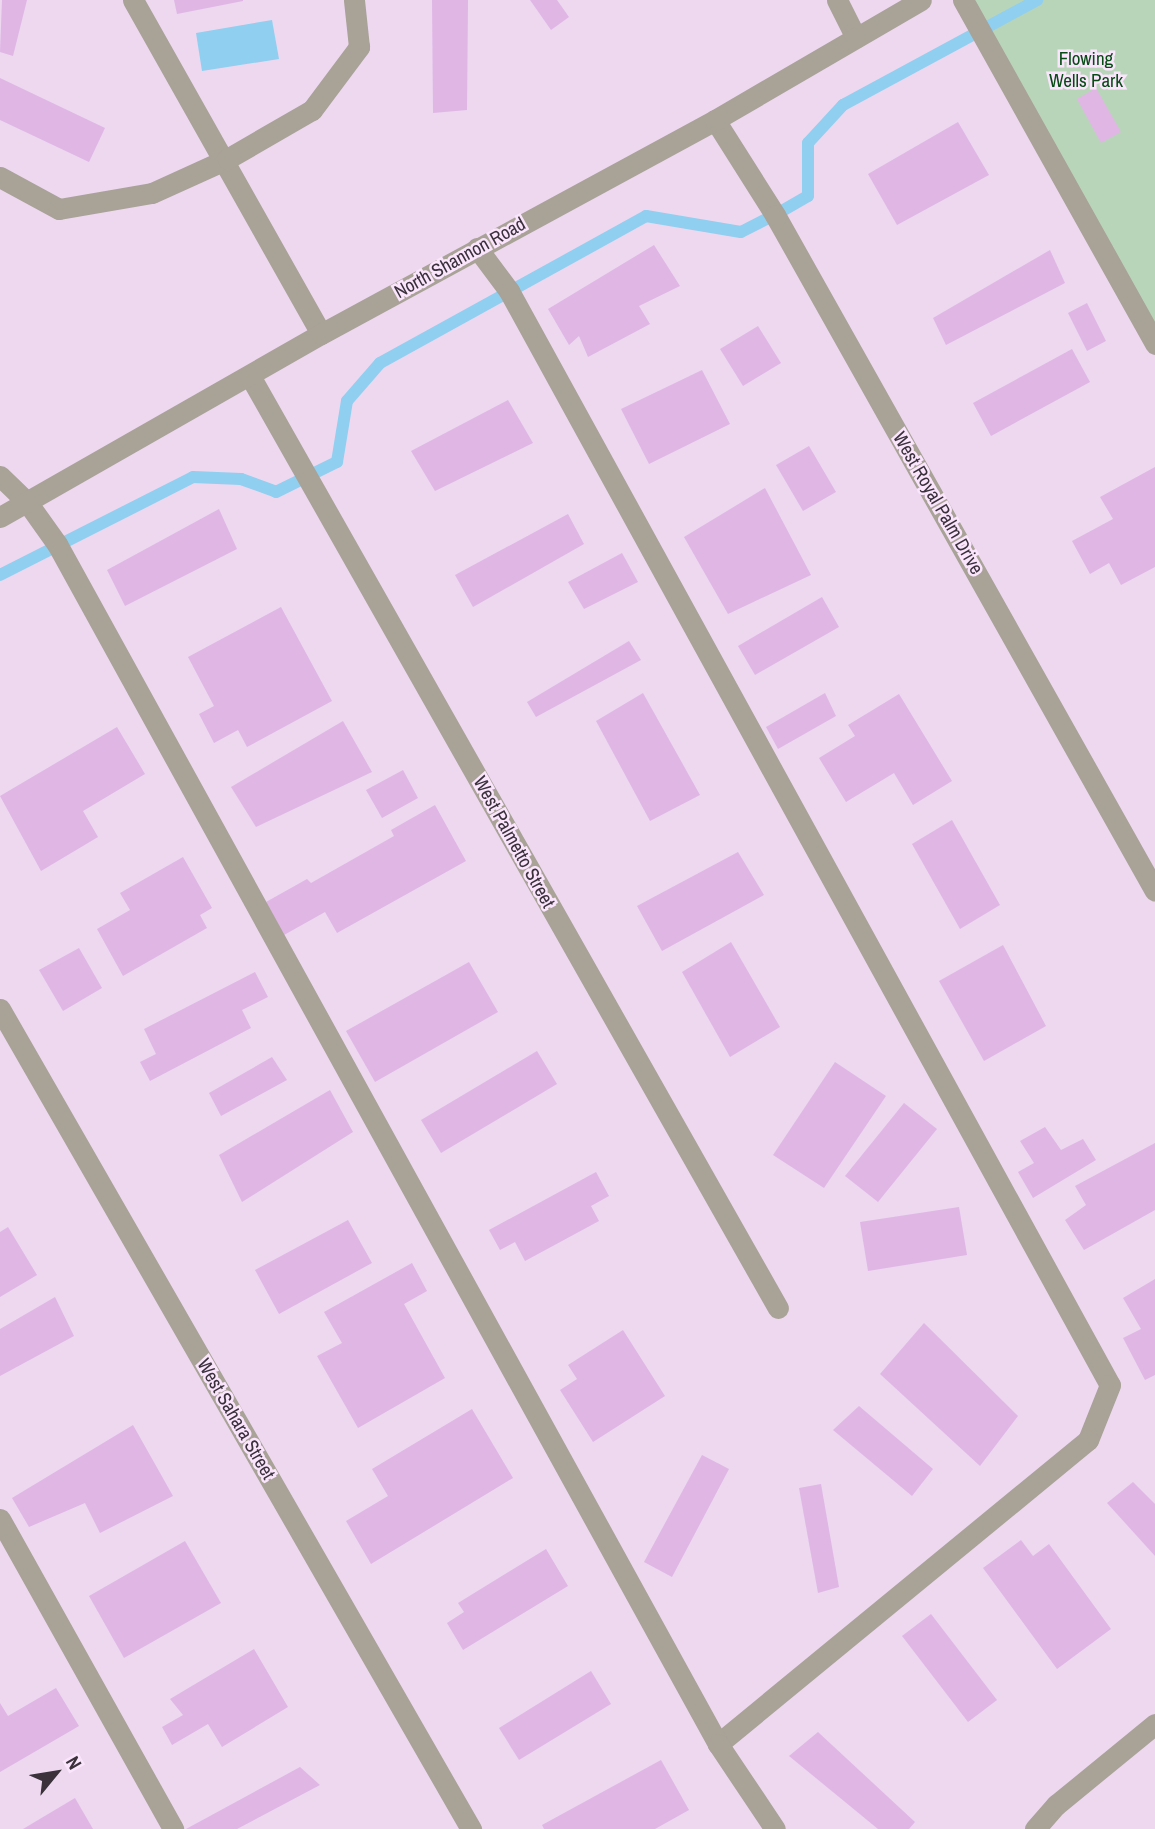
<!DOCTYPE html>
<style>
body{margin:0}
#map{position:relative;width:1155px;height:1829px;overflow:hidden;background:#edd8f0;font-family:"Archivo Narrow",sans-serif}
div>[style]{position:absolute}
.green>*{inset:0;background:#b9d5b9}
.water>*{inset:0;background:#90cfef}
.stream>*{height:12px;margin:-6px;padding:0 6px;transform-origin:6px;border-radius:6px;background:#90cfef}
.building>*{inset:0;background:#e0b6e5}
.minor>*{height:21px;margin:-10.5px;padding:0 10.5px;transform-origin:10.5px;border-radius:10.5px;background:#a9a297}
span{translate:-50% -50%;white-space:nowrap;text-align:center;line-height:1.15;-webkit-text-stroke:5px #fae5fd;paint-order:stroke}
.park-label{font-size:19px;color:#064b14}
.street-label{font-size:19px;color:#3a313b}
.north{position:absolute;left:21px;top:1738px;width:70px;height:70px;-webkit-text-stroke:5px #fae5fd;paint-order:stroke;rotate:60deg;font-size:19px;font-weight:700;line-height:28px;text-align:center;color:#3a313b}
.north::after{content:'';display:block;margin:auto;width:24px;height:32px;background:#3a313b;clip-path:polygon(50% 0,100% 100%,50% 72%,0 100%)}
</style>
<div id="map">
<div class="green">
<div style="clip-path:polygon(976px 0,1155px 0,1155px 331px,970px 3px)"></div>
</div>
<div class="water">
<div style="clip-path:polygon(272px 20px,279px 59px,202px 71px,196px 33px)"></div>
</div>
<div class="stream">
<div style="left:0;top:575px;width:216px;rotate:-26.9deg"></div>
<div style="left:193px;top:477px;width:48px;rotate:2.4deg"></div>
<div style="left:241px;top:479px;width:37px;rotate:20deg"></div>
<div style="left:276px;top:492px;width:68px;rotate:-26.2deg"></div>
<div style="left:337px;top:462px;width:62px;rotate:-80.7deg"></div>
<div style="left:347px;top:401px;width:50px;rotate:-49deg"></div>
<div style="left:380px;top:363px;width:304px;rotate:-28.9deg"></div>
<div style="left:646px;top:216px;width:96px;rotate:9.6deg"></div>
<div style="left:741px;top:232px;width:38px;rotate:-27deg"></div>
<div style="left:775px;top:215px;width:38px;rotate:-30deg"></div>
<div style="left:808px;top:196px;width:53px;rotate:-90deg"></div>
<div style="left:808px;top:143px;width:52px;rotate:-47.4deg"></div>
<div style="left:843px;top:105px;width:221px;rotate:-28.4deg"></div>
</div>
<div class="building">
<div style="clip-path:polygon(2px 0,27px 0,13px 56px,0 52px)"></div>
<div style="clip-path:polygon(174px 0,243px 0,243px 1px,177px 14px)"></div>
<div style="clip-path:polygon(432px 0,468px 0,467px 110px,433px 113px)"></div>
<div style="clip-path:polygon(530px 0,557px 0,569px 17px,551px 30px)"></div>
<div style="clip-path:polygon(0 78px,105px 128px,89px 162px,0 120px)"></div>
<div style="clip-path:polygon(1096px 88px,1121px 132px,1101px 143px,1077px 99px)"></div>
<div style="clip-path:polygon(958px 122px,989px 175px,897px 225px,868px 174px)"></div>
<div style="clip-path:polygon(654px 245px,680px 286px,639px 306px,650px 324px,588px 357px,579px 336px,569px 345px,548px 309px)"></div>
<div style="clip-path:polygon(1050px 250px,1065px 283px,946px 345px,933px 318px)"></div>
<div style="clip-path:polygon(1087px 303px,1106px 341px,1087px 351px,1068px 313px)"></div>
<div style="clip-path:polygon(758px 326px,781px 363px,743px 386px,720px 349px)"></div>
<div style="clip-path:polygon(1072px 349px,1090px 382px,991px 436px,973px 403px)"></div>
<div style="clip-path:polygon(702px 370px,730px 424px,649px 464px,621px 409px)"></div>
<div style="clip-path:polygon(508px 400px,533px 443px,435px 491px,411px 451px)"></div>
<div style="clip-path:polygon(809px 446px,836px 492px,803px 511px,776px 465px)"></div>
<div style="clip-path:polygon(1155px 467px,1155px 567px,1121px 585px,1109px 563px,1090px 574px,1072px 541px,1113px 519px,1100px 497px)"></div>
<div style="clip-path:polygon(765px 488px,811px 575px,728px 614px,684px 537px)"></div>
<div style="clip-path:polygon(219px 509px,237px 549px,125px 606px,107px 570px)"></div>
<div style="clip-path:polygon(568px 514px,584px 544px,473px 607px,455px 575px)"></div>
<div style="clip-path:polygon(622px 553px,638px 582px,584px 609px,568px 582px)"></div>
<div style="clip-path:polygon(822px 597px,839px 627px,755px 675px,738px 646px)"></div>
<div style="clip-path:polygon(281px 607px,332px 701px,247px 747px,238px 730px,214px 743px,199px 714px,214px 706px,188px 657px)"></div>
<div style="clip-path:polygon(629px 641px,641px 660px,536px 717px,527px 702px)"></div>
<div style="clip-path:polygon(643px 693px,700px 795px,650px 821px,596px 721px)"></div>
<div style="clip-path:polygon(825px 693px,836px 716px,778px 749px,766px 727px)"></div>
<div style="clip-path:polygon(899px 694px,952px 781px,913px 805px,894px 773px,846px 802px,819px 758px,855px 736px,848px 725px)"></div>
<div style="clip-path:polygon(343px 721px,372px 772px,256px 827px,231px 787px)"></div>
<div style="clip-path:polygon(117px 727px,145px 774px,83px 811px,98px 837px,41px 871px,0 796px)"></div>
<div style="clip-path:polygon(403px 770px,418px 798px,382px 818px,366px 790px)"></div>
<div style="clip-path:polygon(435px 805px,466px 861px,337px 933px,325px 912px,284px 935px,266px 902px,307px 879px,311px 883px,394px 836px,391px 830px)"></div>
<div style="clip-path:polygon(952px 820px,1000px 905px,960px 929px,912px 844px)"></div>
<div style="clip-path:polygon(738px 852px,764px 895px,662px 951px,637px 906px)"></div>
<div style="clip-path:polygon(183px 857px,212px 908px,200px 915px,207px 928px,123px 976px,97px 929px,130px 910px,120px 893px)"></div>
<div style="clip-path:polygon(731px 942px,780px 1027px,730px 1057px,682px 972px)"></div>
<div style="clip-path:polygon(1003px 945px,1046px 1026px,984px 1061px,939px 981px)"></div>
<div style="clip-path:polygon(79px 948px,102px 988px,63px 1011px,39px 970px)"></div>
<div style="clip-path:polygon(469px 962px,498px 1012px,375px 1082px,346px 1031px)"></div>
<div style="clip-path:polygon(255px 972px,268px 997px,242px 1010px,251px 1028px,150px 1081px,140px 1062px,156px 1054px,144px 1029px)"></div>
<div style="clip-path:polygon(537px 1051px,557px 1084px,441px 1153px,421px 1120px)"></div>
<div style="clip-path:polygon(272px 1057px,287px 1080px,221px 1116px,209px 1093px)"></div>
<div style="clip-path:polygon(835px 1062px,886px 1096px,824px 1188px,773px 1155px)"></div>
<div style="clip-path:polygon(330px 1090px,353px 1132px,242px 1202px,219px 1155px)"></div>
<div style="clip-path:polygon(904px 1103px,937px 1129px,878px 1202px,845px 1176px)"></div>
<div style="clip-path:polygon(1045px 1127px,1061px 1150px,1083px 1139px,1096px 1160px,1033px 1198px,1018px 1172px,1034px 1163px,1020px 1141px)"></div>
<div style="clip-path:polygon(1155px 1143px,1155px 1210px,1084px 1250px,1065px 1220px,1086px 1205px,1075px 1186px)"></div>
<div style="clip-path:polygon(596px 1172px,609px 1196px,591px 1206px,599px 1221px,525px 1261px,515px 1242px,500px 1250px,489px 1230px)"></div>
<div style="clip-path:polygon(959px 1207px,967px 1255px,868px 1271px,860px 1222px)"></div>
<div style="clip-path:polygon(348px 1220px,372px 1263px,279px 1314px,255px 1270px)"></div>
<div style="clip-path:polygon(8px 1227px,37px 1275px,0 1297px,0 1232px)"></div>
<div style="clip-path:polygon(412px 1263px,427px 1291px,404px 1304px,445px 1378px,358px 1428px,317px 1356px,342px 1343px,324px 1312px)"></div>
<div style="clip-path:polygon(1155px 1279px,1155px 1375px,1145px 1380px,1123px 1338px,1141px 1329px,1123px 1298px)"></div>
<div style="clip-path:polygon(55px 1297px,74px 1336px,0 1376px,0 1329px)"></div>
<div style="clip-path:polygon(924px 1323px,1018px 1416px,980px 1466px,880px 1374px)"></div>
<div style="clip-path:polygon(623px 1330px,665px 1396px,593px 1442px,560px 1390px,577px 1379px,568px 1365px)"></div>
<div style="clip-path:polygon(859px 1406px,933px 1469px,912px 1496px,833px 1430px)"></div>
<div style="clip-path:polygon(472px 1409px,513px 1478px,371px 1564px,346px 1521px,388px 1496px,372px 1469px)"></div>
<div style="clip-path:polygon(133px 1425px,173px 1496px,100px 1533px,85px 1503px,29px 1527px,12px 1498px)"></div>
<div style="clip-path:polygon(702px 1455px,729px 1469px,672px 1577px,644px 1562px)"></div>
<div style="clip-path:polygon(1133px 1482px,1155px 1504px,1155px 1556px,1107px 1503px)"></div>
<div style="clip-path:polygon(821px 1484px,839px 1587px,818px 1593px,799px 1488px)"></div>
<div style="clip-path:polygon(1021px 1540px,1033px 1556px,1049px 1544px,1111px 1629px,1057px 1669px,983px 1568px)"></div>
<div style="clip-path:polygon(185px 1541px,221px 1603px,124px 1658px,89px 1596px)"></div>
<div style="clip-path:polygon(546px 1549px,568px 1586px,463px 1650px,447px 1623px,464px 1612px,458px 1603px)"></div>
<div style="clip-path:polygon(931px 1614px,997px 1700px,968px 1722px,902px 1636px)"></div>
<div style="clip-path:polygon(254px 1649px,288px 1707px,222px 1747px,208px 1724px,172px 1745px,162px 1727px,183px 1715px,170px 1699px)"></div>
<div style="clip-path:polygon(591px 1671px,611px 1704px,519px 1760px,499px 1728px)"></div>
<div style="clip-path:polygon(56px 1688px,79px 1726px,0 1772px,0 1703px,8px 1716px)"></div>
<div style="clip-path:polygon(818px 1732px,915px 1822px,909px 1829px,878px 1829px,789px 1756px)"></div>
<div style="clip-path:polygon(661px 1760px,689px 1810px,655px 1829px,544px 1829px,542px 1825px)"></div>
<div style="clip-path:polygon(300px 1767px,320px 1785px,237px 1829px,186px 1829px)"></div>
<div style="clip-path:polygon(75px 1798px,93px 1829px,23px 1829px)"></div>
</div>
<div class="minor">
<div style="left:133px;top:0;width:383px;rotate:60.6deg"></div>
<div style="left:837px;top:0;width:42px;rotate:63.4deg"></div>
<div style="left:963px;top:0;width:394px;rotate:60.8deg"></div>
<div style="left:715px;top:120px;width:112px;rotate:57.7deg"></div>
<div style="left:775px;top:215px;width:775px;rotate:60.66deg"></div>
<div style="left:0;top:177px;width:67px;rotate:28.5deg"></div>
<div style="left:59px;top:209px;width:94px;rotate:-9.8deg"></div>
<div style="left:152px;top:193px;width:82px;rotate:-24.4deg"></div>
<div style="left:227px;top:159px;width:98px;rotate:-30deg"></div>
<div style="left:312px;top:110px;width:79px;rotate:-53.3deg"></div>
<div style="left:359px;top:47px;width:47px;rotate:-96.1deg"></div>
<div style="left:477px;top:248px;width:54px;rotate:53.3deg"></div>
<div style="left:509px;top:291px;width:1248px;rotate:61.22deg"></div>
<div style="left:1110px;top:1385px;width:59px;rotate:111.8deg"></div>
<div style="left:1088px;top:1440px;width:479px;rotate:140.6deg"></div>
<div style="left:250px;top:376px;width:1071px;rotate:60.47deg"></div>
<div style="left:0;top:476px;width:37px;rotate:44deg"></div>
<div style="left:27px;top:502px;width:52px;rotate:54.5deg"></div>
<div style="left:57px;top:544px;width:1370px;rotate:61.15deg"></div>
<div style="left:718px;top:1744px;width:102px;rotate:56.2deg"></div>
<div style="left:0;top:517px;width:369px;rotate:-29.7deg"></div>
<div style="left:321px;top:334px;width:448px;rotate:-28.5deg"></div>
<div style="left:715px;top:120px;width:238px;rotate:-30.2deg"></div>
<div style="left:0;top:1009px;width:946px;rotate:60.13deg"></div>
<div style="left:0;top:1519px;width:355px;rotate:60.8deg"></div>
<div style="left:1035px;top:1829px;width:32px;rotate:-49deg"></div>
<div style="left:1056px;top:1805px;width:128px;rotate:-39.3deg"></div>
</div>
<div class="park-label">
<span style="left:1086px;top:70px">Flowing<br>Wells Park</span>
</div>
<div class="street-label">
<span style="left:460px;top:258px;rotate:-29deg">North Shannon Road</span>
<span style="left:938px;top:503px;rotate:60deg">West Royal Palm Drive</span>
<span style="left:514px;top:842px;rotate:61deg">West Palmetto Street</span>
<span style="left:236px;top:1419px;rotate:60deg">West Sahara Street</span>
</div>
<div class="north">N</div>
</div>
